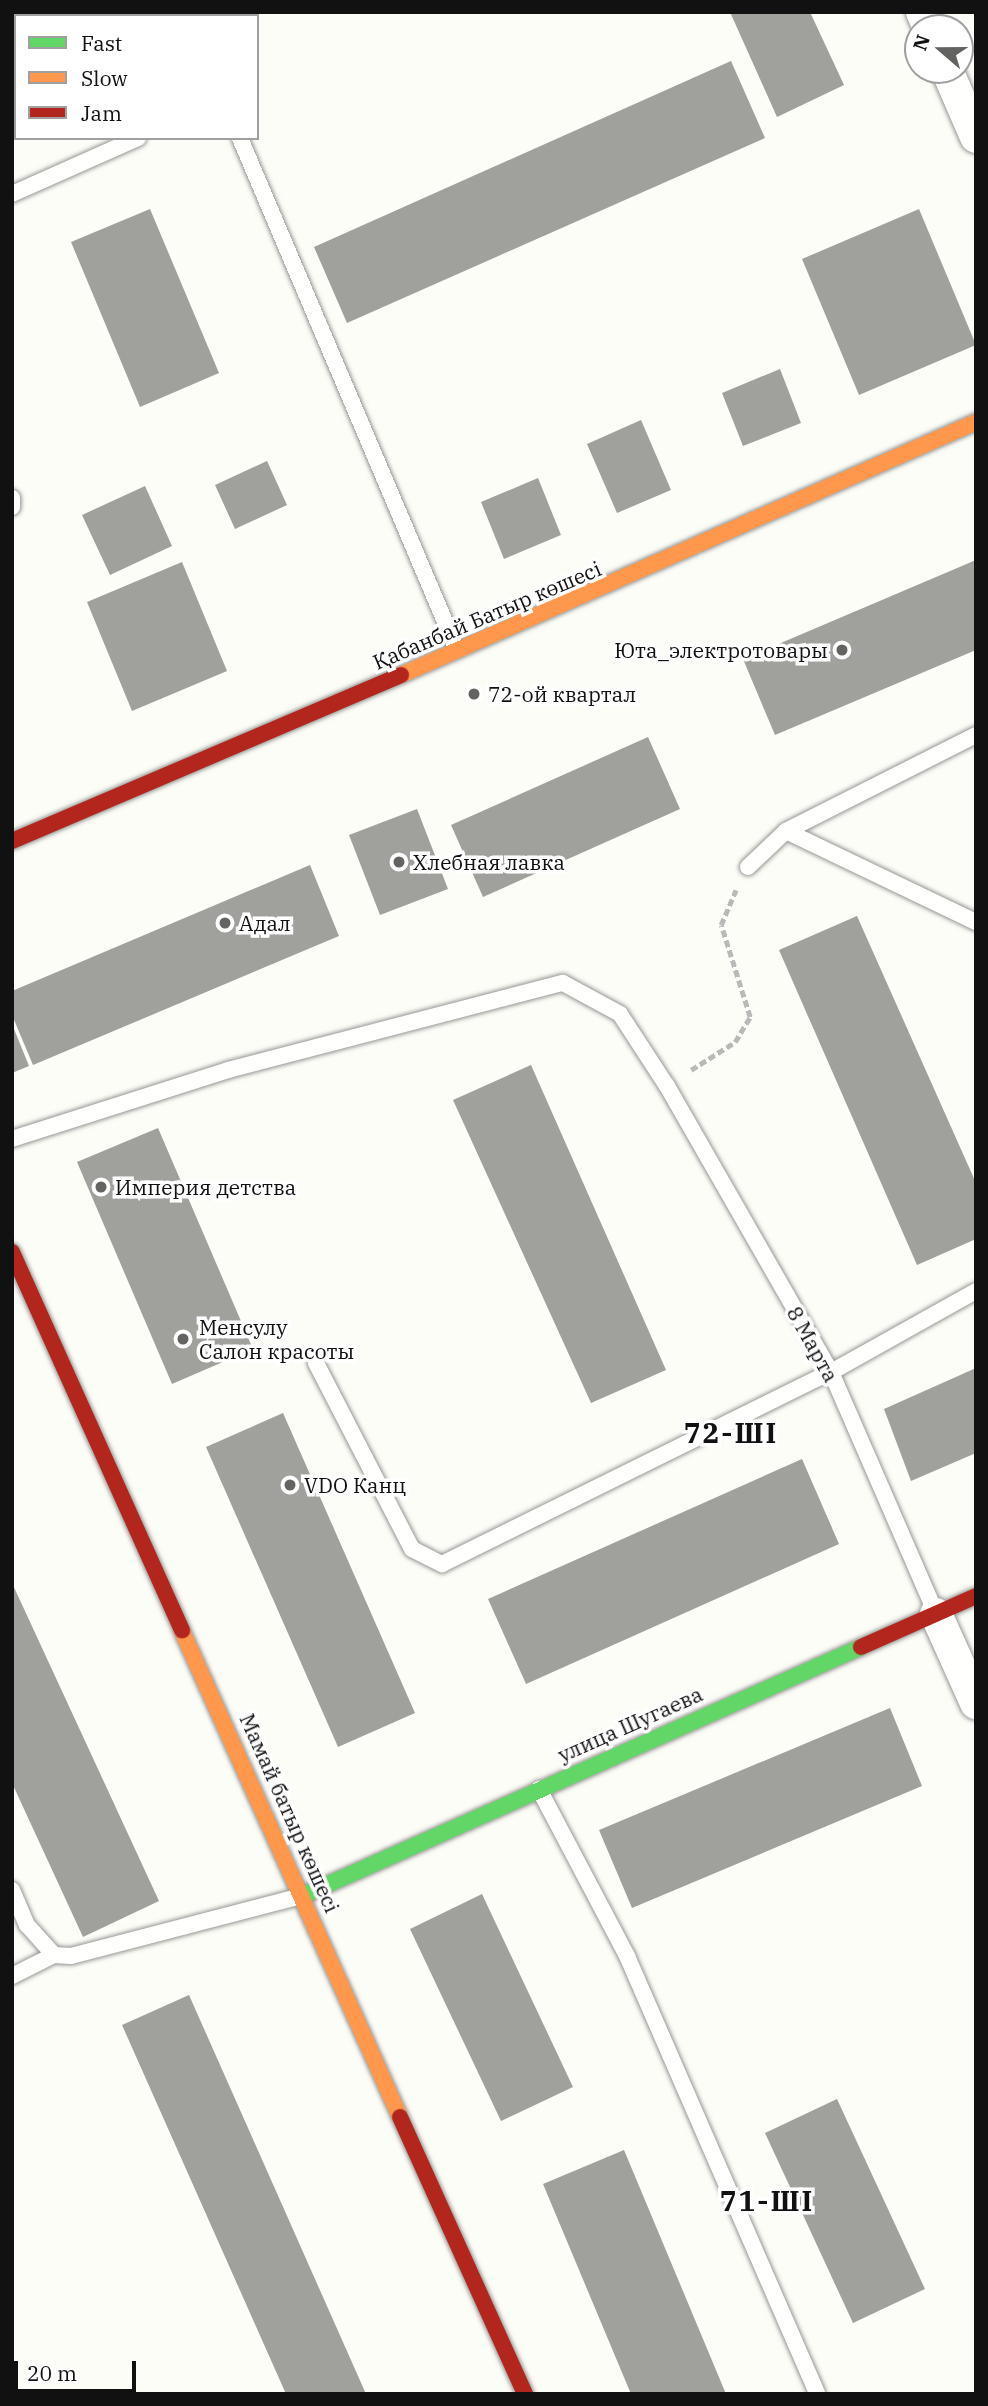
<!DOCTYPE html>
<meta charset="utf-8">
<style>
body{margin:0}
#map{position:relative;width:988px;height:2406px;overflow:hidden;background:#fcfdf7;font-family:"IBM Plex Serif",serif}
div>[style]{position:absolute}
.building>*{inset:0;background:#a0a09c}
.path>*{height:4.5px;margin-top:-2.25px;transform-origin:0;background:repeating-linear-gradient(90deg,#b9b9b8 0 7px,transparent 0 10.5px)}
.roads{filter:drop-shadow(0 0 2px #979795) drop-shadow(0 0 2px #979795)}
.lane>*{height:16px;margin:-8px;padding:0 8px;transform-origin:8px;border-radius:8px;background:#fffffe}
.street>*{height:32px;margin:-16px;padding:0 16px;transform-origin:16px;border-radius:16px;background:#fffffe}
.fast>*{height:16px;margin:-8px;padding:0 8px;transform-origin:8px;border-radius:8px;background:#63d668}
.slow>*{height:16px;margin:-8px;padding:0 8px;transform-origin:8px;border-radius:8px;background:#ff974d}
.jam>*{height:16px;margin:-8px;padding:0 8px;transform-origin:8px;border-radius:8px;background:#b3261e}
.dots>*{width:19px;height:19px;translate:-50% -50%;box-sizing:border-box;border:4px solid #fff;border-radius:50%}
span{translate:-50% -50%;white-space:nowrap;text-align:center;line-height:1.15;-webkit-text-stroke:7px #fff;paint-order:stroke}
.street-label{font-size:21px;color:#111}
.poi-label{font-size:21px;color:#111}
.right{translate:-100% -50%;text-align:right}
.left{translate:0 -50%;text-align:left}
.district-label{font-size:28px;color:#111;font-weight:700;letter-spacing:2px}
.frame{position:absolute;inset:0;border:14px solid #111;pointer-events:none}
.legend{position:absolute;left:14px;top:14px;width:245px;height:126px;box-sizing:border-box;background:#fff;border:2px solid #a0a0a0;margin:0;padding:9px 12px;list-style:none;font-size:21px;color:#111}
.legend li{display:flex;align-items:center;gap:14px;height:35px}
.legend b{width:35px;border:2px solid #a0a0a0}
.north{position:absolute;left:904px;top:14px;width:70px;height:70px;box-sizing:border-box;background:#fff;border:2px solid #a0a0a0;border-radius:50%;rotate:290deg;font-size:19px;font-weight:700;line-height:28px;text-align:center;color:#111}
.north::after{content:'';display:block;margin:auto;width:24px;height:32px;background:#636462;clip-path:polygon(50% 0,100% 100%,50% 72%,0 100%)}
.scale{position:absolute;left:14px;top:2361px;width:122px;height:32px;box-sizing:border-box;border:4px solid #111;border-top:0;padding-left:9px;font-size:21px;line-height:24px;white-space:nowrap;color:#111;-webkit-text-stroke:5px #fff;paint-order:stroke}
</style>
<div id="map">
<div class="building">
<div style="clip-path:polygon(730px 12px,810px 12px,844px 85px,777px 117px)"></div>
<div style="clip-path:polygon(731px 61px,765px 138px,347px 323px,314px 247px)"></div>
<div style="clip-path:polygon(150px 209px,219px 373px,140px 407px,71px 242px)"></div>
<div style="clip-path:polygon(919px 209px,976px 345px,859px 395px,802px 259px)"></div>
<div style="clip-path:polygon(780px 369px,801px 423px,743px 446px,722px 393px)"></div>
<div style="clip-path:polygon(641px 420px,671px 490px,617px 513px,587px 444px)"></div>
<div style="clip-path:polygon(267px 461px,287px 505px,235px 529px,215px 485px)"></div>
<div style="clip-path:polygon(538px 478px,561px 535px,504px 559px,481px 502px)"></div>
<div style="clip-path:polygon(145px 486px,172px 546px,110px 575px,82px 515px)"></div>
<div style="clip-path:polygon(976px 560px,976px 650px,775px 735px,743px 659px)"></div>
<div style="clip-path:polygon(182px 562px,227px 671px,132px 711px,87px 602px)"></div>
<div style="clip-path:polygon(648px 737px,680px 809px,483px 897px,451px 825px)"></div>
<div style="clip-path:polygon(417px 809px,448px 889px,380px 915px,349px 835px)"></div>
<div style="clip-path:polygon(310px 865px,339px 936px,33px 1065px,12px 1015px,12px 991px)"></div>
<div style="clip-path:polygon(857px 916px,976px 1183px,976px 1239px,917px 1265px,779px 950px)"></div>
<div style="clip-path:polygon(12px 1024px,29px 1066px,12px 1073px)"></div>
<div style="clip-path:polygon(531px 1065px,666px 1370px,591px 1403px,453px 1100px)"></div>
<div style="clip-path:polygon(158px 1128px,253px 1349px,172px 1384px,77px 1162px)"></div>
<div style="clip-path:polygon(976px 1368px,976px 1453px,911px 1481px,884px 1409px)"></div>
<div style="clip-path:polygon(283px 1413px,415px 1713px,338px 1747px,206px 1447px)"></div>
<div style="clip-path:polygon(802px 1459px,839px 1544px,526px 1684px,488px 1599px)"></div>
<div style="clip-path:polygon(12px 1583px,159px 1901px,83px 1937px,12px 1783px)"></div>
<div style="clip-path:polygon(890px 1708px,922px 1786px,632px 1908px,599px 1830px)"></div>
<div style="clip-path:polygon(482px 1894px,573px 2087px,501px 2121px,410px 1929px)"></div>
<div style="clip-path:polygon(189px 1995px,366px 2394px,286px 2394px,122px 2025px)"></div>
<div style="clip-path:polygon(837px 2099px,925px 2289px,853px 2323px,765px 2133px)"></div>
<div style="clip-path:polygon(624px 2150px,726px 2394px,631px 2394px,543px 2184px)"></div>
</div>
<div class="path">
<div style="left:691px;top:1070px;width:52px;rotate:-32.5deg"></div>
<div style="left:735px;top:1042px;width:29px;rotate:-59deg"></div>
<div style="left:750px;top:1017px;width:96px;rotate:-107.5deg"></div>
<div style="left:721px;top:925px;width:38px;rotate:-67deg"></div>
</div>
<div class="roads">
<div class="lane">
<div style="left:188px;top:12px;width:4px;rotate:76deg"></div>
<div style="left:240px;top:138px;width:556px;rotate:67.03deg"></div>
<div style="left:12px;top:194px;width:138px;rotate:-24deg"></div>
<div style="left:12px;top:498px;width:9px;rotate:90deg"></div>
<div style="left:786px;top:831px;width:211px;rotate:25.6deg"></div>
<div style="left:748px;top:867px;width:52px;rotate:-43.5deg"></div>
<div style="left:786px;top:831px;width:213px;rotate:-26.8deg"></div>
<div style="left:12px;top:1139px;width:227px;rotate:-17.7deg"></div>
<div style="left:228px;top:1070px;width:346px;rotate:-14.6deg"></div>
<div style="left:563px;top:983px;width:65px;rotate:28.5deg"></div>
<div style="left:620px;top:1014px;width:86px;rotate:56.9deg"></div>
<div style="left:667px;top:1086px;width:330px;rotate:60.2deg"></div>
<div style="left:831px;top:1372px;width:264px;rotate:66.5deg"></div>
<div style="left:316px;top:1363px;width:209px;rotate:62.7deg"></div>
<div style="left:412px;top:1549px;width:34px;rotate:27deg"></div>
<div style="left:442px;top:1564px;width:434px;rotate:-26.3deg"></div>
<div style="left:831px;top:1372px;width:166px;rotate:-29.2deg"></div>
<div style="left:539px;top:1789px;width:189px;rotate:62.2deg"></div>
<div style="left:627px;top:1956px;width:477px;rotate:66.5deg"></div>
<div style="left:12px;top:1890px;width:38px;rotate:67deg"></div>
<div style="left:27px;top:1925px;width:40px;rotate:48deg"></div>
<div style="left:54px;top:1955px;width:17px;rotate:3deg"></div>
<div style="left:71px;top:1956px;width:238px;rotate:-14.6deg"></div>
<div style="left:12px;top:1976px;width:47px;rotate:-26.6deg"></div>
</div>
<div class="street">
<div style="left:922px;top:12px;width:17px;rotate:66deg"></div>
<div style="left:947px;top:70px;width:73px;rotate:66.6deg"></div>
<div style="left:936px;top:1614px;width:98px;rotate:65.8deg"></div>
</div>
<div class="fast">
<div style="left:304px;top:1895px;width:610px;rotate:-24deg"></div>
</div>
<div class="slow">
<div style="left:401px;top:675px;width:628px;rotate:-23.75deg"></div>
<div style="left:182px;top:1631px;width:533px;rotate:65.84deg"></div>
</div>
<div class="jam">
<div style="left:12px;top:841px;width:423px;rotate:-23.1deg"></div>
<div style="left:12px;top:1252px;width:415px;rotate:65.8deg"></div>
<div style="left:861px;top:1647px;width:126px;rotate:-23.9deg"></div>
<div style="left:400px;top:2117px;width:304px;rotate:65.7deg"></div>
</div>
</div>
<div class="dots">
<div style="left:842px;top:650px;background:#636462"></div>
<div style="left:474px;top:694px;background:#636462"></div>
<div style="left:399px;top:862px;background:#636462"></div>
<div style="left:225px;top:923px;background:#636462"></div>
<div style="left:101px;top:1187px;background:#636462"></div>
<div style="left:183px;top:1339px;background:#636462"></div>
<div style="left:290px;top:1485px;background:#636462"></div>
</div>
<div class="street-label">
<span style="left:487px;top:615px;rotate:-23deg">Қабанбай Батыр көшесі</span>
<span style="left:813px;top:1344px;rotate:61deg">8 Марта</span>
<span style="left:630px;top:1724px;rotate:-24deg">улица Шугаева</span>
<span style="left:290px;top:1813px;rotate:66deg">Мамай батыр көшесі</span>
</div>
<div class="poi-label">
<span class="right" style="left:828px;top:650px">Юта_электротовары</span>
<span class="left" style="left:488px;top:694px">72-ой квартал</span>
<span class="left" style="left:413px;top:862px">Хлебная лавка</span>
<span class="left" style="left:239px;top:923px">Адал</span>
<span class="left" style="left:115px;top:1187px">Империя детства</span>
<span class="left" style="left:199px;top:1339px">Менсулу<br>Салон красоты</span>
<span class="left" style="left:304px;top:1485px">VDO Канц</span>
</div>
<div class="district-label">
<span style="left:731px;top:1433px">72-ШІ</span>
<span style="left:767px;top:2201px">71-ШІ</span>
</div>
<div class="frame"></div>
<ul class="legend">
<li><b style="height:9px;background:#63d668"></b>Fast</li>
<li><b style="height:9px;background:#ff974d"></b>Slow</li>
<li><b style="height:9px;background:#b3261e"></b>Jam</li>
</ul>
<div class="north">N</div>
<div class="scale">20 m</div>
</div>
